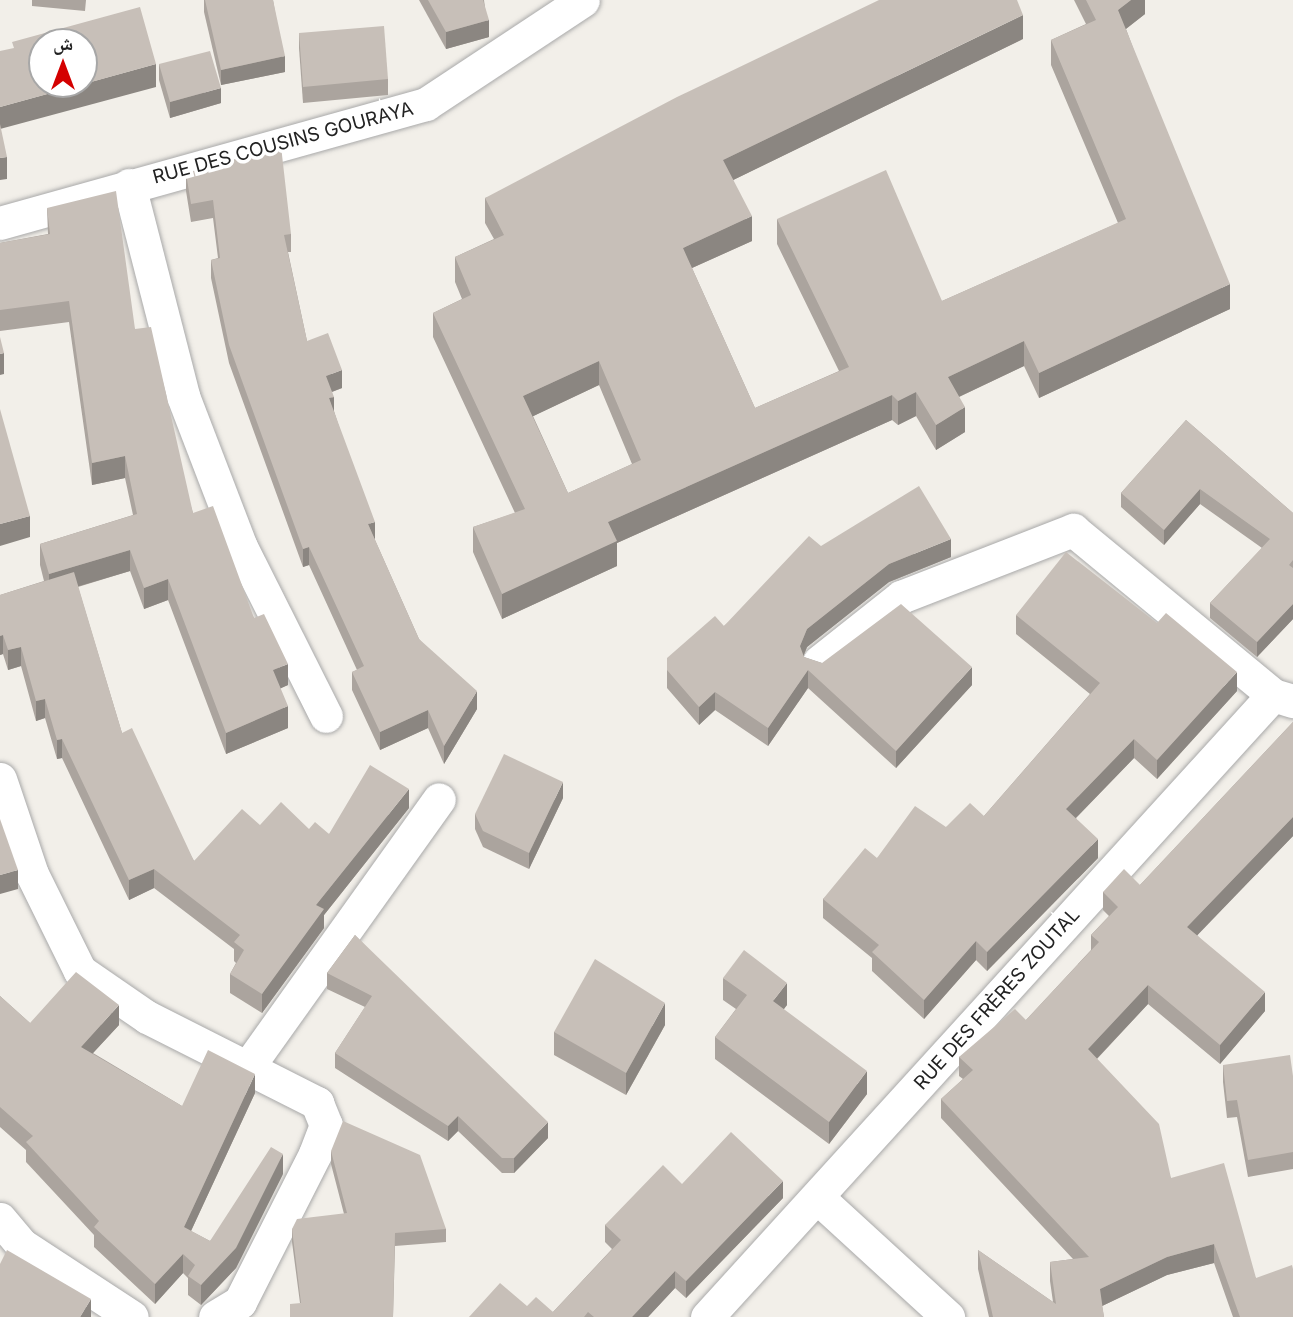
<!DOCTYPE html>
<meta charset="utf-8">
<style>
body{margin:0}
#map{position:relative;width:1293px;height:1317px;overflow:hidden;background:#f2efe9;font-family:Inter,"Noto Naskh Arabic",sans-serif}
div>[style]{position:absolute}
.roads{filter:drop-shadow(0 0 2px #a9a9a9) drop-shadow(0 0 2px #a9a9a9)}
.minor>*{height:33px;margin:-16.5px;padding:0 16.5px;transform-origin:16.5px;border-radius:16.5px;background:#fff}
.wall>*{inset:0;background:#aba49e}
.shaded-wall>*{inset:0;background:#8b8681}
.building>*{inset:0;background:#c7bfb8}
span{translate:-50% -50%;white-space:nowrap;text-align:center;line-height:1.15;-webkit-text-stroke:7px #fff;paint-order:stroke}
.street-label{font-size:19px;color:#222}
.north{position:absolute;left:28px;top:28px;width:70px;height:70px;box-sizing:border-box;background:#fff;border:2px solid #a7a7a7;border-radius:50%;rotate:0deg;font-size:19px;font-weight:700;line-height:28px;text-align:center;color:#222}
.north::after{content:'';display:block;margin:auto;width:24px;height:32px;background:#d40000;clip-path:polygon(50% 0,100% 100%,50% 72%,0 100%)}
</style>
<div id="map">
<div class="roads">
<div class="minor">
<div style="left:129px;top:185px;width:218px;rotate:75.6deg"></div>
<div style="left:183px;top:396px;width:162px;rotate:69deg"></div>
<div style="left:241px;top:547px;width:189px;rotate:63.3deg"></div>
<div style="left:0;top:223px;width:442px;rotate:-15.6deg"></div>
<div style="left:426px;top:104px;width:188px;rotate:-33.5deg"></div>
<div style="left:819px;top:662px;width:105px;rotate:-38.4deg"></div>
<div style="left:901px;top:597px;width:185px;rotate:-21.3deg"></div>
<div style="left:1073px;top:530px;width:259px;rotate:39.5deg"></div>
<div style="left:0;top:779px;width:100px;rotate:71.4deg"></div>
<div style="left:32px;top:874px;width:108px;rotate:63.7deg"></div>
<div style="left:80px;top:971px;width:81px;rotate:34.5deg"></div>
<div style="left:147px;top:1017px;width:191px;rotate:26.8deg"></div>
<div style="left:317px;top:1103px;width:24px;rotate:68deg"></div>
<div style="left:326px;top:1125px;width:31px;rotate:111deg"></div>
<div style="left:315px;top:1154px;width:166px;rotate:116.9deg"></div>
<div style="left:240px;top:1302px;width:29px;rotate:149deg"></div>
<div style="left:250px;top:1064px;width:325px;rotate:-54.5deg"></div>
<div style="left:817px;top:1197px;width:178px;rotate:42.5deg"></div>
<div style="left:0;top:1219px;width:34px;rotate:50deg"></div>
<div style="left:22px;top:1245px;width:131px;rotate:33.2deg"></div>
<div style="left:707px;top:1317px;width:841px;rotate:-47.7deg"></div>
<div style="left:1273px;top:695px;width:21px;rotate:17deg"></div>
</div>
</div>
<div class="wall">
<div style="clip-path:polygon(32px 0,86px 0,85px 11px,32px 6px)"></div>
<div style="clip-path:polygon(204px 0,273px 0,285px 72px,221px 85px,204px 12px)"></div>
<div style="clip-path:polygon(419px 0,484px 0,489px 37px,446px 49px)"></div>
<div style="clip-path:polygon(evenodd,1074px 0,1145px 0,1145px 14px,1126px 29px,1230px 309px,1039px 398px,1024px 366px,959px 397px,965px 432px,936px 450px,916px 416px,898px 425px,892px 420px,617px 543px,617px 566px,502px 619px,473px 552px,473px 527px,515px 513px,433px 337px,433px 313px,462px 299px,455px 282px,455px 257px,494px 239px,485px 223px,485px 198px,1023px 39px,733px 180px,752px 241px,692px 268px,755px 408px,839px 371px,777px 244px,777px 219px,942px 301px,1118px 223px,1051px 65px,1051px 40px,1086px 24px,1074px 0,599px 385px,632px 464px,568px 493px,533px 416px,599px 385px)"></div>
<div style="clip-path:polygon(299px 33px,388px 79px,388px 95px,303px 103px,299px 48px)"></div>
<div style="clip-path:polygon(159px 64px,221px 103px,170px 118px,159px 80px)"></div>
<div style="clip-path:polygon(186px 173px,291px 234px,291px 252px,288px 252px,307px 341px,342px 388px,332px 392px,334px 411px,375px 540px,419px 639px,477px 709px,444px 764px,428px 728px,380px 750px,352px 690px,352px 672px,357px 670px,309px 565px,303px 567px,229px 363px,211px 278px,211px 260px,218px 258px,213px 218px,191px 222px,186px 191px)"></div>
<div style="clip-path:polygon(47px 208px,135px 329px,193px 513px,254px 618px,288px 685px,280px 688px,288px 728px,226px 754px,168px 600px,144px 609px,130px 571px,78px 587px,122px 733px,194px 861px,260px 825px,309px 829px,329px 834px,409px 808px,324px 915px,324px 928px,262px 1013px,230px 993px,230px 974px,236px 963px,234px 961px,234px 949px,154px 888px,129px 900px,62px 758px,57px 759px,45px 718px,36px 721px,21px 666px,8px 670px,3px 654px,0 655px,0 595px,44px 581px,40px 565px,40px 544px,133px 515px,125px 478px,92px 485px,69px 322px,0 331px,0 243px,48px 234px)"></div>
<div style="clip-path:polygon(1186px 420px,1293px 513px,1293px 619px,1257px 657px,1210px 618px,1210px 603px,1262px 548px,1200px 504px,1164px 545px,1121px 507px,1121px 493px)"></div>
<div style="clip-path:polygon(821px 546px,951px 557px,889px 582px,807px 647px,804px 655px,804px 657px,822px 663px,972px 685px,896px 768px,808px 688px,768px 746px,715px 710px,699px 725px,667px 688px,667px 670px,724px 626px)"></div>
<div style="clip-path:polygon(1016px 615px,1237px 691px,1157px 779px,1134px 758px,1076px 818px,1098px 858px,987px 971px,976px 960px,924px 1019px,872px 971px,872px 958px,823px 918px,823px 899px,877px 858px,946px 827px,984px 816px,1090px 694px,1016px 634px)"></div>
<div style="clip-path:polygon(1293px 722px,1293px 836px,1197px 935px,1265px 1011px,1220px 1064px,1148px 1004px,1097px 1059px,1171px 1178px,1256px 1278px,1293px 1317px,1233px 1317px,1214px 1263px,1167px 1275px,1102px 1306px,1104px 1317px,989px 1317px,978px 1269px,978px 1250px,1053px 1302px,1050px 1281px,1050px 1262px,1073px 1259px,941px 1118px,941px 1099px,963px 1079px,959px 1076px,959px 1057px,1026px 1020px,1091px 950px,1091px 935px,1109px 916px,1103px 910px,1103px 892px,1140px 885px)"></div>
<div style="clip-path:polygon(563px 798px,529px 869px,483px 847px,475px 829px,475px 814px)"></div>
<div style="clip-path:polygon(355px 935px,548px 1138px,514px 1173px,502px 1173px,458px 1131px,448px 1141px,335px 1068px,335px 1053px,365px 1007px,327px 989px,327px 973px)"></div>
<div style="clip-path:polygon(723px 978px,787px 1005px,783px 1009px,867px 1094px,829px 1144px,715px 1059px,715px 1037px,736px 1009px,723px 1000px)"></div>
<div style="clip-path:polygon(0 996px,30px 1023px,119px 1025px,93px 1053px,182px 1106px,255px 1093px,191px 1231px,210px 1241px,283px 1174px,236px 1268px,201px 1305px,188px 1295px,188px 1278px,183px 1273px,155px 1304px,94px 1247px,94px 1235px,26px 1162px,26px 1150px,0 1127px)"></div>
<div style="clip-path:polygon(665px 1025px,626px 1095px,554px 1055px,554px 1032px)"></div>
<div style="clip-path:polygon(1223px 1065px,1293px 1076px,1293px 1169px,1248px 1177px,1237px 1117px,1227px 1118px,1223px 1082px)"></div>
<div style="clip-path:polygon(331px 1151px,446px 1229px,446px 1242px,395px 1246px,393px 1317px,300px 1303px,292px 1242px,292px 1229px,344px 1214px,331px 1164px)"></div>
<div style="clip-path:polygon(682px 1184px,783px 1198px,686px 1298px,675px 1288px,648px 1317px,469px 1317px,527px 1306px,553px 1312px,612px 1249px,605px 1242px,605px 1225px)"></div>
</div>
<div class="shaded-wall">
<div style="clip-path:polygon(1131px 0,1145px 0,1145px 14px,1118px 35px,1118px 10px)"></div>
<div style="clip-path:polygon(1023px 15px,1023px 39px,723px 185px,723px 160px)"></div>
<div style="clip-path:polygon(489px 20px,489px 37px,446px 49px,446px 32px)"></div>
<div style="clip-path:polygon(285px 56px,285px 72px,221px 85px,221px 70px)"></div>
<div style="clip-path:polygon(156px 64px,156px 87px,0 129px,0 107px)"></div>
<div style="clip-path:polygon(221px 88px,221px 103px,170px 118px,170px 102px)"></div>
<div style="clip-path:polygon(7px 157px,7px 179px,0 180px,0 158px)"></div>
<div style="clip-path:polygon(752px 216px,752px 241px,683px 272px,683px 248px)"></div>
<div style="clip-path:polygon(1230px 284px,1230px 309px,1039px 398px,1039px 373px)"></div>
<div style="clip-path:polygon(1024px 341px,1024px 366px,948px 402px,948px 377px)"></div>
<div style="clip-path:polygon(4px 353px,4px 374px,0 375px,0 354px)"></div>
<div style="clip-path:polygon(599px 361px,599px 385px,523px 421px,523px 396px)"></div>
<div style="clip-path:polygon(342px 370px,342px 388px,326px 394px,326px 376px)"></div>
<div style="clip-path:polygon(916px 392px,916px 416px,898px 425px,898px 401px)"></div>
<div style="clip-path:polygon(892px 395px,892px 420px,617px 543px,617px 566px,502px 619px,502px 594px,608px 522px)"></div>
<div style="clip-path:polygon(334px 397px,334px 415px,329px 398px)"></div>
<div style="clip-path:polygon(965px 407px,965px 432px,936px 450px,936px 425px)"></div>
<div style="clip-path:polygon(125px 456px,125px 478px,92px 485px,92px 463px)"></div>
<div style="clip-path:polygon(1200px 489px,1200px 504px,1164px 545px,1164px 530px)"></div>
<div style="clip-path:polygon(30px 516px,30px 537px,0 546px,0 524px)"></div>
<div style="clip-path:polygon(375px 522px,375px 540px,368px 524px)"></div>
<div style="clip-path:polygon(951px 539px,951px 557px,889px 582px,807px 647px,800px 664px,800px 646px,807px 629px,889px 564px)"></div>
<div style="clip-path:polygon(309px 547px,309px 565px,303px 567px,303px 549px)"></div>
<div style="clip-path:polygon(130px 550px,130px 571px,49px 595px,49px 574px)"></div>
<div style="clip-path:polygon(168px 579px,168px 600px,144px 609px,144px 588px)"></div>
<div style="clip-path:polygon(1293px 604px,1293px 619px,1257px 657px,1257px 642px)"></div>
<div style="clip-path:polygon(3px 635px,3px 654px,0 655px,0 636px)"></div>
<div style="clip-path:polygon(21px 647px,21px 666px,8px 670px,8px 650px)"></div>
<div style="clip-path:polygon(288px 664px,288px 685px,273px 692px,273px 670px)"></div>
<div style="clip-path:polygon(972px 667px,972px 685px,896px 768px,896px 751px)"></div>
<div style="clip-path:polygon(808px 670px,808px 688px,768px 746px,768px 728px)"></div>
<div style="clip-path:polygon(1237px 672px,1237px 691px,1157px 779px,1157px 760px)"></div>
<div style="clip-path:polygon(477px 691px,477px 709px,444px 764px,444px 746px)"></div>
<div style="clip-path:polygon(715px 692px,715px 710px,699px 725px,699px 707px)"></div>
<div style="clip-path:polygon(45px 699px,45px 718px,36px 721px,36px 701px)"></div>
<div style="clip-path:polygon(288px 706px,288px 728px,226px 754px,226px 733px)"></div>
<div style="clip-path:polygon(428px 710px,428px 728px,380px 750px,380px 732px)"></div>
<div style="clip-path:polygon(62px 739px,62px 758px,57px 759px,57px 740px)"></div>
<div style="clip-path:polygon(1134px 739px,1134px 758px,1066px 828px,1066px 809px)"></div>
<div style="clip-path:polygon(563px 782px,563px 798px,529px 869px,529px 853px)"></div>
<div style="clip-path:polygon(409px 789px,409px 808px,324px 915px,324px 928px,262px 1013px,262px 994px,316px 905px)"></div>
<div style="clip-path:polygon(1293px 817px,1293px 836px,1187px 946px,1187px 927px)"></div>
<div style="clip-path:polygon(1098px 839px,1098px 858px,987px 971px,987px 952px)"></div>
<div style="clip-path:polygon(154px 869px,154px 888px,129px 900px,129px 880px)"></div>
<div style="clip-path:polygon(18px 870px,18px 889px,0 894px,0 875px)"></div>
<div style="clip-path:polygon(976px 941px,976px 960px,924px 1019px,924px 1000px)"></div>
<div style="clip-path:polygon(787px 983px,787px 1005px,773px 1024px,773px 1001px)"></div>
<div style="clip-path:polygon(1148px 985px,1148px 1004px,1088px 1068px,1088px 1049px)"></div>
<div style="clip-path:polygon(1265px 992px,1265px 1011px,1220px 1064px,1220px 1045px)"></div>
<div style="clip-path:polygon(665px 1003px,665px 1025px,626px 1095px,626px 1073px)"></div>
<div style="clip-path:polygon(119px 1005px,119px 1025px,81px 1066px,81px 1047px)"></div>
<div style="clip-path:polygon(867px 1071px,867px 1094px,829px 1144px,829px 1122px)"></div>
<div style="clip-path:polygon(255px 1074px,255px 1093px,184px 1246px,184px 1227px)"></div>
<div style="clip-path:polygon(458px 1116px,458px 1131px,448px 1141px,448px 1126px)"></div>
<div style="clip-path:polygon(548px 1122px,548px 1138px,514px 1173px,514px 1158px)"></div>
<div style="clip-path:polygon(283px 1154px,283px 1174px,236px 1268px,201px 1305px,201px 1285px)"></div>
<div style="clip-path:polygon(783px 1181px,783px 1198px,686px 1298px,686px 1281px)"></div>
<div style="clip-path:polygon(1214px 1244px,1214px 1263px,1167px 1275px,1100px 1307px,1100px 1289px,1167px 1257px)"></div>
<div style="clip-path:polygon(183px 1254px,183px 1273px,155px 1304px,155px 1284px)"></div>
<div style="clip-path:polygon(675px 1271px,675px 1288px,648px 1317px,632px 1317px)"></div>
<div style="clip-path:polygon(91px 1299px,91px 1317px,80px 1317px)"></div>
</div>
<div class="building">
<div style="clip-path:polygon(205px 0,273px 0,285px 56px,221px 70px)"></div>
<div style="clip-path:polygon(428px 0,483px 0,489px 20px,446px 32px)"></div>
<div style="clip-path:polygon(evenodd,879px 0,1017px 0,1023px 15px,723px 160px,752px 216px,683px 248px,755px 408px,849px 367px,777px 219px,886px 170px,942px 301px,1126px 219px,1051px 40px,1096px 20px,1086px 0,1131px 0,1118px 10px,1230px 284px,1039px 373px,1024px 341px,948px 377px,965px 407px,936px 425px,916px 392px,898px 401px,892px 395px,608px 522px,617px 541px,502px 594px,473px 527px,525px 509px,433px 313px,471px 295px,455px 257px,504px 235px,485px 198px,677px 97px,879px 0,599px 361px,641px 460px,568px 493px,523px 396px,599px 361px)"></div>
<div style="clip-path:polygon(140px 7px,156px 64px,84px 84px,84px 42px,42px 42px,42px 84px,84px 84px,0 107px,0 51px,14px 48px,12px 42px)"></div>
<div style="clip-path:polygon(384px 26px,388px 79px,303px 87px,299px 33px)"></div>
<div style="clip-path:polygon(210px 51px,221px 88px,170px 102px,159px 64px)"></div>
<div style="clip-path:polygon(0 124px,7px 157px,0 158px)"></div>
<div style="clip-path:polygon(281px 146px,291px 234px,284px 235px,307px 341px,328px 333px,342px 370px,326px 376px,334px 397px,329px 398px,375px 522px,368px 524px,419px 639px,477px 691px,444px 746px,428px 710px,380px 732px,352px 672px,364px 666px,309px 547px,303px 549px,229px 345px,211px 260px,220px 258px,213px 200px,191px 204px,186px 173px)"></div>
<div style="clip-path:polygon(116px 191px,135px 329px,151px 327px,193px 513px,213px 506px,254px 618px,264px 614px,288px 664px,273px 670px,288px 706px,226px 733px,168px 579px,144px 588px,130px 550px,49px 574px,40px 544px,137px 514px,125px 456px,92px 463px,69px 301px,0 310px,0 243px,50px 234px,47px 208px)"></div>
<div style="clip-path:polygon(0 337px,4px 353px,0 354px)"></div>
<div style="clip-path:polygon(0 409px,30px 516px,0 524px)"></div>
<div style="clip-path:polygon(1186px 420px,1293px 513px,1293px 560px,1289px 565px,1293px 568px,1293px 604px,1257px 642px,1210px 603px,1270px 539px,1200px 489px,1164px 530px,1121px 493px)"></div>
<div style="clip-path:polygon(919px 486px,951px 539px,889px 564px,807px 629px,800px 646px,804px 657px,822px 663px,901px 604px,972px 667px,896px 751px,808px 670px,768px 728px,715px 692px,699px 707px,667px 670px,667px 658px,715px 616px,724px 626px,809px 536px,821px 546px)"></div>
<div style="clip-path:polygon(1066px 552px,1157px 623px,1166px 613px,1237px 672px,1157px 760px,1134px 739px,1066px 809px,1098px 839px,987px 952px,976px 941px,924px 1000px,872px 952px,879px 945px,823px 899px,865px 848px,877px 858px,915px 806px,946px 827px,970px 803px,984px 816px,1100px 683px,1016px 615px)"></div>
<div style="clip-path:polygon(74px 572px,122px 733px,132px 728px,194px 861px,242px 809px,260px 825px,281px 802px,309px 829px,315px 822px,329px 834px,370px 765px,409px 789px,316px 905px,324px 909px,262px 994px,230px 974px,244px 950px,234px 942px,240px 935px,154px 869px,129px 880px,62px 739px,57px 740px,45px 699px,36px 701px,21px 647px,8px 650px,3px 635px,0 636px,0 595px)"></div>
<div style="clip-path:polygon(1293px 722px,1293px 817px,1187px 927px,1265px 992px,1220px 1045px,1148px 985px,1088px 1049px,1159px 1124px,1171px 1178px,1224px 1163px,1256px 1278px,1292px 1265px,1293px 1269px,1293px 1317px,1240px 1317px,1214px 1244px,1167px 1257px,1100px 1289px,1104px 1317px,993px 1317px,978px 1250px,1056px 1304px,1050px 1262px,1089px 1257px,941px 1099px,973px 1070px,959px 1057px,1015px 1009px,1026px 1020px,1099px 942px,1091px 935px,1118px 907px,1103px 892px,1124px 869px,1140px 885px)"></div>
<div style="clip-path:polygon(504px 754px,563px 782px,529px 853px,483px 831px,475px 814px)"></div>
<div style="clip-path:polygon(0 819px,18px 870px,0 875px)"></div>
<div style="clip-path:polygon(355px 935px,548px 1122px,514px 1158px,502px 1158px,458px 1116px,448px 1126px,335px 1053px,372px 996px,327px 973px)"></div>
<div style="clip-path:polygon(744px 950px,787px 983px,773px 1001px,867px 1071px,829px 1122px,715px 1037px,747px 995px,723px 978px)"></div>
<div style="clip-path:polygon(595px 959px,665px 1003px,626px 1073px,554px 1032px)"></div>
<div style="clip-path:polygon(76px 972px,119px 1005px,81px 1047px,182px 1106px,208px 1050px,255px 1074px,184px 1227px,210px 1241px,271px 1147px,283px 1154px,236px 1248px,201px 1285px,188px 1276px,195px 1265px,183px 1254px,155px 1284px,94px 1227px,99px 1221px,26px 1142px,33px 1136px,0 1107px,0 996px,30px 1023px)"></div>
<div style="clip-path:polygon(1290px 1055px,1293px 1076px,1293px 1152px,1248px 1160px,1237px 1100px,1227px 1101px,1223px 1065px)"></div>
<div style="clip-path:polygon(343px 1121px,420px 1155px,446px 1229px,395px 1233px,393px 1317px,290px 1317px,290px 1304px,301px 1303px,292px 1229px,297px 1219px,347px 1213px,331px 1151px)"></div>
<div style="clip-path:polygon(731px 1132px,783px 1181px,686px 1281px,675px 1271px,632px 1317px,594px 1317px,588px 1312px,584px 1317px,469px 1317px,500px 1283px,527px 1306px,536px 1297px,553px 1312px,621px 1240px,605px 1225px,663px 1165px,682px 1184px)"></div>
<div style="clip-path:polygon(7px 1250px,91px 1299px,80px 1317px,0 1317px,0 1264px)"></div>
</div>
<div class="street-label">
<span style="left:283px;top:143px;rotate:-15deg">RUE DES COUSINS GOURAYA</span>
<span style="left:997px;top:999px;rotate:-48deg">RUE DES FRÈRES ZOUTAL</span>
</div>
<div class="north">ش</div>
</div>
